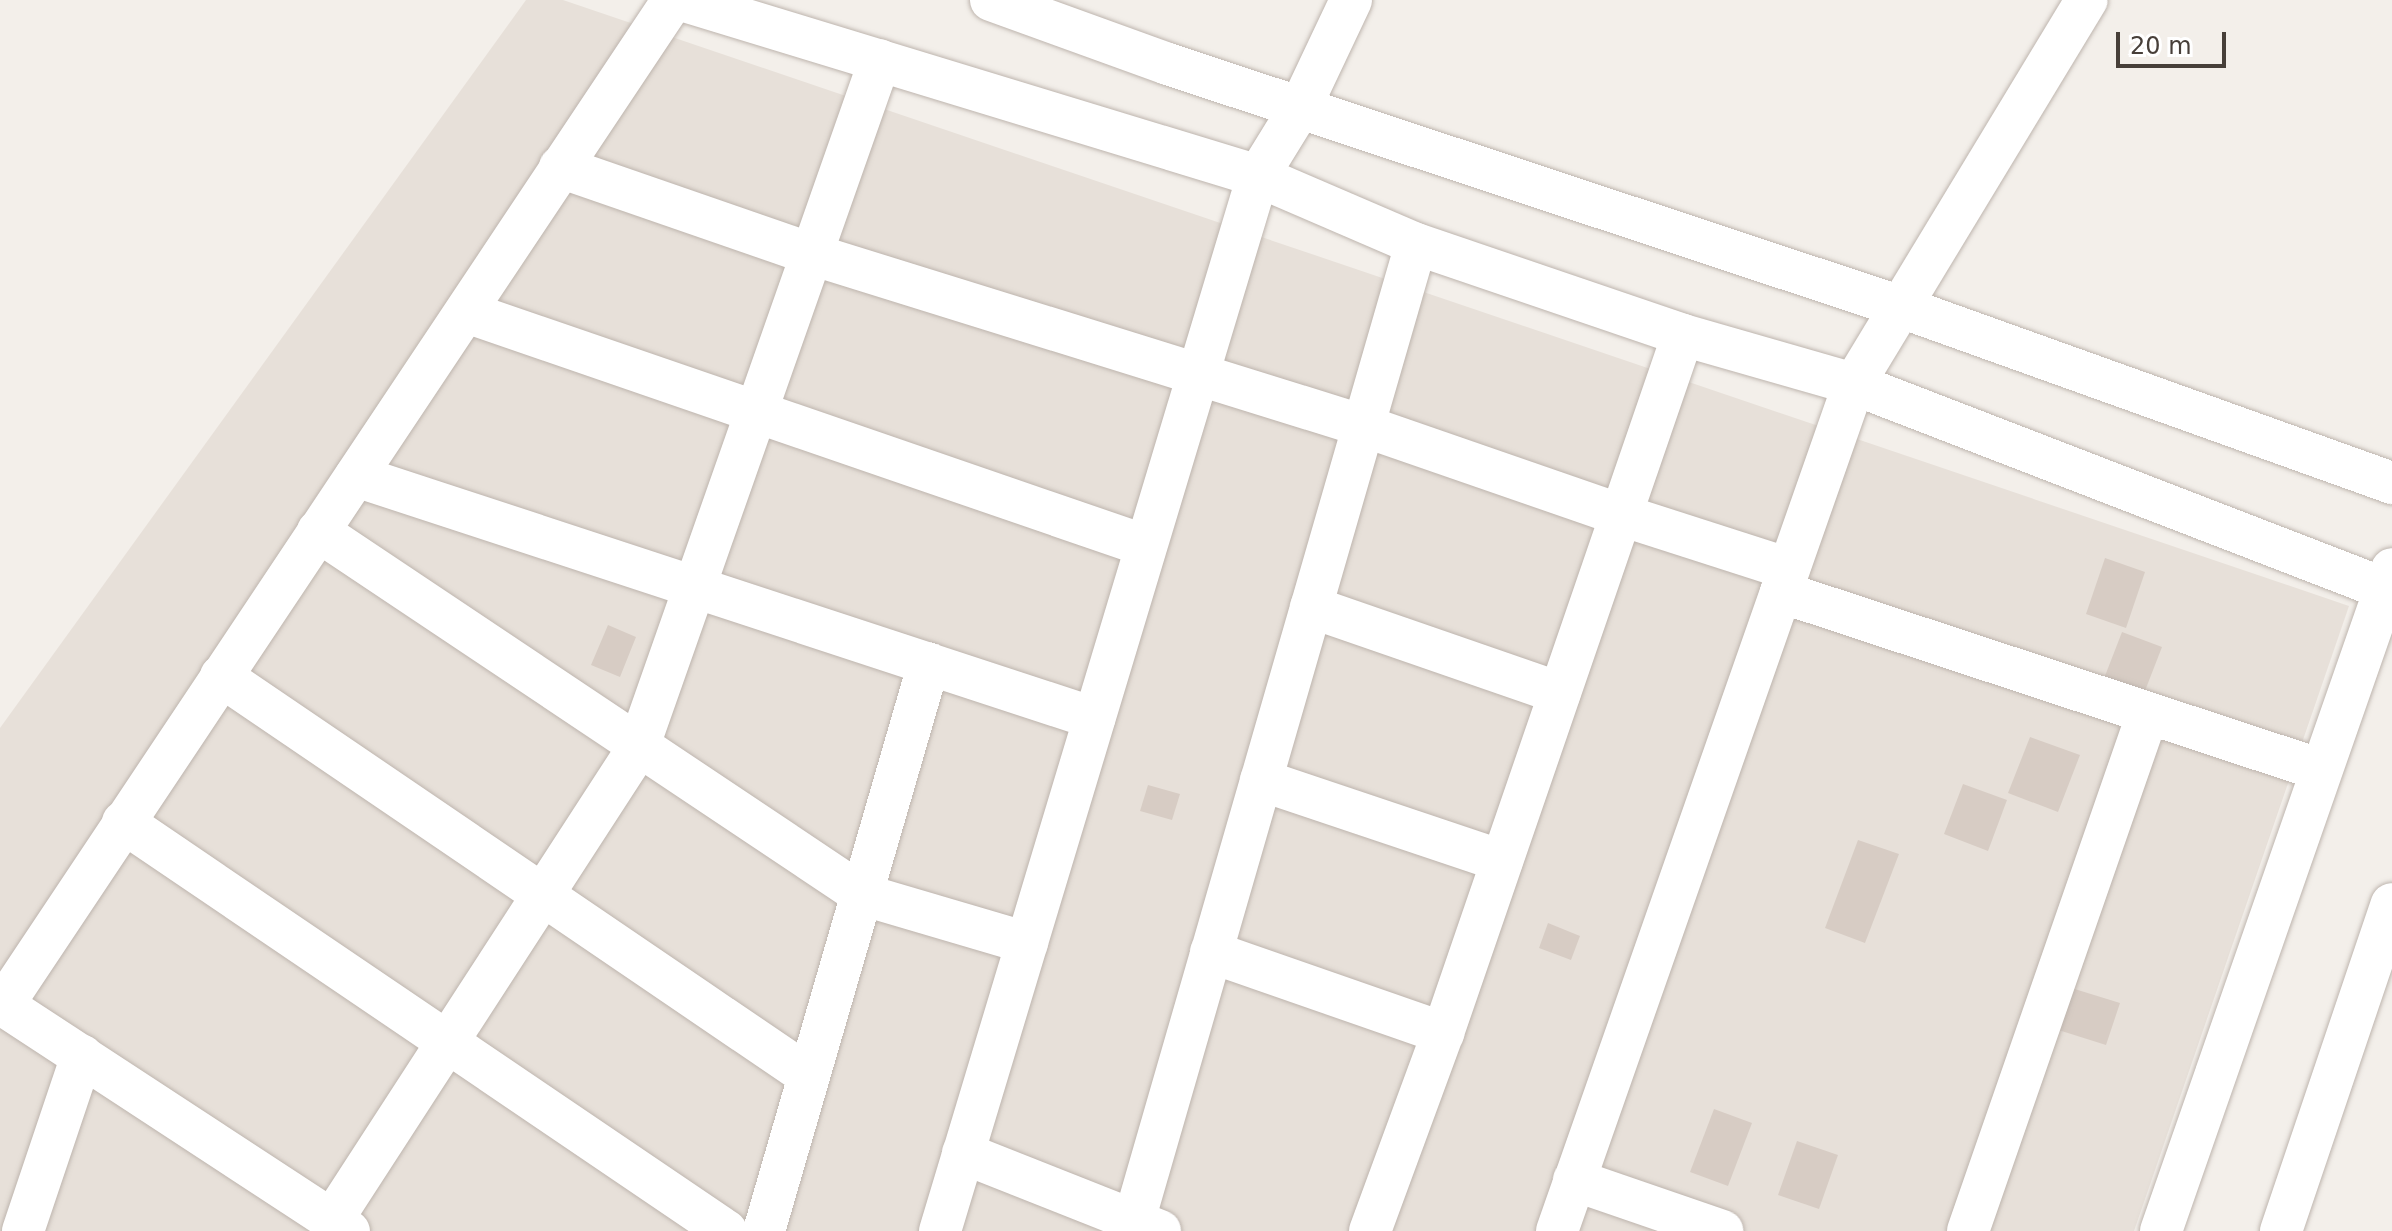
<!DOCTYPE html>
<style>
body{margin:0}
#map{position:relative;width:2392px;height:1231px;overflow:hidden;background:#f3efea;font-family:"DejaVu Sans",sans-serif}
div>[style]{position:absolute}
.residential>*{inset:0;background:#e7e0d9}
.building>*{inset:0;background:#d7ccc4}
.roads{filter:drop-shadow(0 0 2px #beb5ae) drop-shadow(0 0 2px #beb5ae)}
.minor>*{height:42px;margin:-21px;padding:0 21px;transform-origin:21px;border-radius:21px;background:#fff}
span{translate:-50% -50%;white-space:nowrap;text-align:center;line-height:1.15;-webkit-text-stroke:6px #fff;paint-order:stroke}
.scale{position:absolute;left:2116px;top:32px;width:110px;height:36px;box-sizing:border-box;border:4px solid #473f39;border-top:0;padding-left:10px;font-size:24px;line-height:28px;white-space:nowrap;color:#473f39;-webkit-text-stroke:6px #fff;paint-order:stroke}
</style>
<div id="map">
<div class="residential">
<div style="clip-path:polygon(526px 0,563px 0,2349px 606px,2134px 1231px,0 1231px,0 728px)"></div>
</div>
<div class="building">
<div style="clip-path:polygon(2105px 558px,2145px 572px,2126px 628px,2086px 614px)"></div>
<div style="clip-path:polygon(608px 625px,636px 637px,620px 677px,591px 665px)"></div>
<div style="clip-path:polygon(2122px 632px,2162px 647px,2143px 696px,2103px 681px)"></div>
<div style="clip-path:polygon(2030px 737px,2080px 755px,2058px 812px,2008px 793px)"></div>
<div style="clip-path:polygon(1963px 784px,2007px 800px,1988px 851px,1944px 834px)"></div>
<div style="clip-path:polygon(1148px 785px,1180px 794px,1172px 820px,1140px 811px)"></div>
<div style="clip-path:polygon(1858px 840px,1899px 854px,1865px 943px,1825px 928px)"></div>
<div style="clip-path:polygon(1548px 923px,1580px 936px,1571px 960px,1539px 948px)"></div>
<div style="clip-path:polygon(2065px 986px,2120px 1003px,2106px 1045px,2052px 1028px)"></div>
<div style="clip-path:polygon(1714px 1109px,1752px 1123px,1728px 1186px,1690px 1172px)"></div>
<div style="clip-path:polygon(1797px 1141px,1838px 1155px,1819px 1209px,1778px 1195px)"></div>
</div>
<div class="roads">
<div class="minor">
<div style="left:681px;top:0;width:603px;rotate:16.96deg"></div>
<div style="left:1258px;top:176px;width:172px;rotate:23.3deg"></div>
<div style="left:1416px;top:244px;width:282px;rotate:18.8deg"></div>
<div style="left:1683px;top:335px;width:178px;rotate:16deg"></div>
<div style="left:1854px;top:384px;width:569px;rotate:21.11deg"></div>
<div style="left:991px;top:0;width:188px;rotate:19.9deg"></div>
<div style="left:1168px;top:64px;width:772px;rotate:18.34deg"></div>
<div style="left:1901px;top:307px;width:522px;rotate:19.72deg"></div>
<div style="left:560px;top:167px;width:266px;rotate:19.1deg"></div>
<div style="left:811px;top:254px;width:579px;rotate:17.28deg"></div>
<div style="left:1364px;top:426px;width:272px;rotate:19.1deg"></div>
<div style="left:1621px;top:515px;width:176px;rotate:17.8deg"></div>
<div style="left:466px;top:312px;width:719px;rotate:18.99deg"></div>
<div style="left:356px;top:476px;width:777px;rotate:18.16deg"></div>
<div style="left:318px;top:531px;width:653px;rotate:33.76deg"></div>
<div style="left:861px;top:894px;width:173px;rotate:16.4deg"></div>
<div style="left:1781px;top:592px;width:569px;rotate:18.24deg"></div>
<div style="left:1311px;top:607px;width:263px;rotate:19.1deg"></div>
<div style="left:221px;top:676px;width:711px;rotate:34.23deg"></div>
<div style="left:1261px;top:780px;width:254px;rotate:18.6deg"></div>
<div style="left:123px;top:822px;width:729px;rotate:34.15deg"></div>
<div style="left:1211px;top:952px;width:246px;rotate:19.2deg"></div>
<div style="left:0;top:1003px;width:417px;rotate:33.2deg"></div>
<div style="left:3px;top:1005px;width:1208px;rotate:-56.31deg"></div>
<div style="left:963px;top:1153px;width:212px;rotate:21.6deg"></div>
<div style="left:1574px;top:1180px;width:157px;rotate:19deg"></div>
<div style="left:332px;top:1220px;width:563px;rotate:-57.04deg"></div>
<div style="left:638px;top:748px;width:729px;rotate:-70.62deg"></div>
<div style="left:23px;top:1231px;width:185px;rotate:-71.4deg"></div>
<div style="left:764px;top:1231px;width:591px;rotate:-73.8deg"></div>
<div style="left:940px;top:1231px;width:1102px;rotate:-73.23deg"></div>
<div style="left:1258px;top:176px;width:82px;rotate:-58.4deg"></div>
<div style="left:1301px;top:106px;width:117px;rotate:-64.7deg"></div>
<div style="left:1131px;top:1231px;width:1027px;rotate:-73.89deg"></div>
<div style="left:1370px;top:1231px;width:211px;rotate:-69.8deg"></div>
<div style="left:1443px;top:1033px;width:738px;rotate:-71.03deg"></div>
<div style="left:1557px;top:1231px;width:898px;rotate:-70.68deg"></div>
<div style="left:1854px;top:384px;width:449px;rotate:-58.8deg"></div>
<div style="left:1968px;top:1231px;width:548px;rotate:-70.84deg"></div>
<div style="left:2161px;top:1231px;width:701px;rotate:-70.76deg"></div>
<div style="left:2281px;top:1231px;width:345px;rotate:-71.3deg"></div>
</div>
</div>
<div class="scale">20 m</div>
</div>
